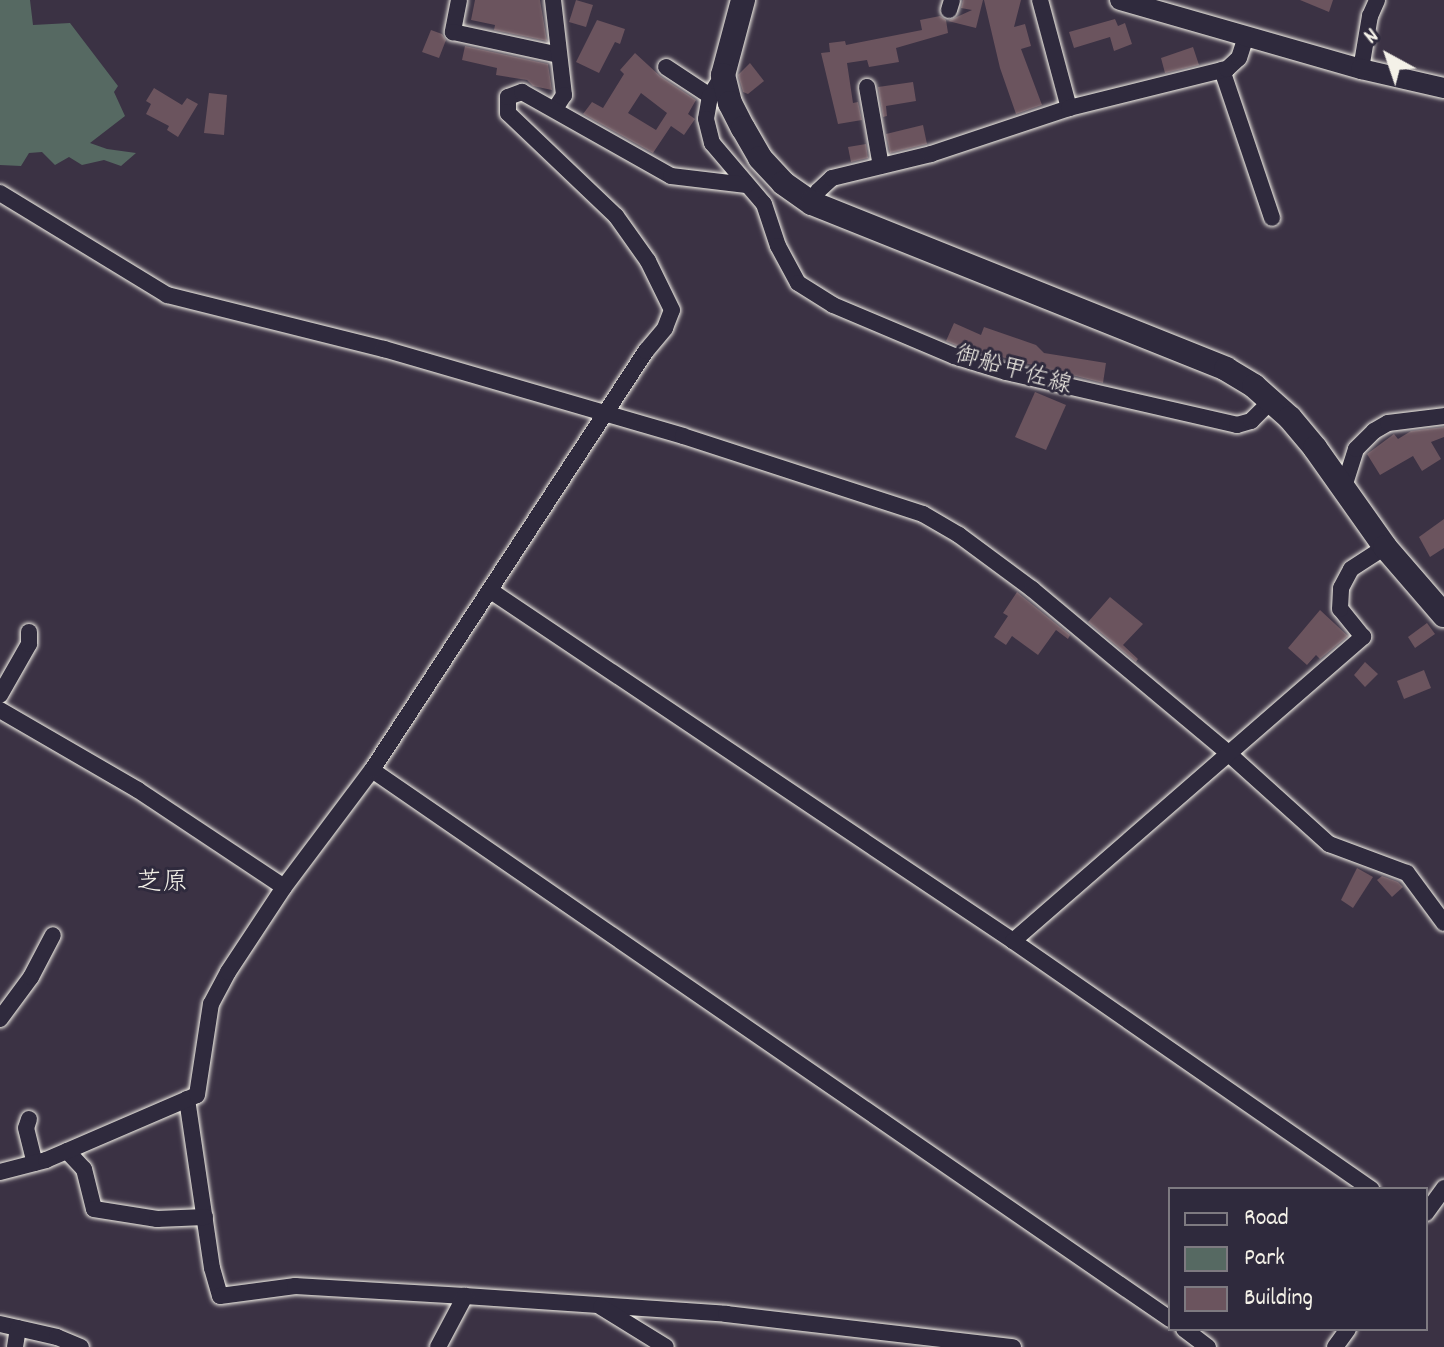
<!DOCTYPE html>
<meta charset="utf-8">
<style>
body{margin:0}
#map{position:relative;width:1444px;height:1347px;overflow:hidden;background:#3b3244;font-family:Dekko,"Klee One",sans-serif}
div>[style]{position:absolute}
.green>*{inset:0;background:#566962}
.building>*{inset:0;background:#6b545e}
.roads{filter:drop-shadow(0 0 2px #f4f1e8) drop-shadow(0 0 2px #f4f1e8)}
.minor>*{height:16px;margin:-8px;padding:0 8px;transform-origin:8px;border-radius:8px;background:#2f2a3d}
.tertiary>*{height:20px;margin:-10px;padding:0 10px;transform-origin:10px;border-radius:10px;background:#2f2a3d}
.secondary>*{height:24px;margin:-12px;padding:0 12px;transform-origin:12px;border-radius:12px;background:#2f2a3d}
span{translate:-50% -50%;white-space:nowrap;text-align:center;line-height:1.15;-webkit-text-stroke:6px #2f2a3d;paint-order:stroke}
.street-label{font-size:24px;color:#f4f1e8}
.neighbourhood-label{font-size:26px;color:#f4f1e8}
.legend{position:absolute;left:1168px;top:1187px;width:260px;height:144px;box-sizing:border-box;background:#2f2a3d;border:2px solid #7e7a81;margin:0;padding:10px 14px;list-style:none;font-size:24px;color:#f4f1e8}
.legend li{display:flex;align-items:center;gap:16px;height:40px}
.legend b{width:40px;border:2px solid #7e7a81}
.north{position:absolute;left:1348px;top:16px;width:80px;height:80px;-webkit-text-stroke:6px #2f2a3d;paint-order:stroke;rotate:320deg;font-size:22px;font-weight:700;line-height:32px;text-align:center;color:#f4f1e8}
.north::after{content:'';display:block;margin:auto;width:28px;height:36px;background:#f4f1e8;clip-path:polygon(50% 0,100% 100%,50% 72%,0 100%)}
</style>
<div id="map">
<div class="green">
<div style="clip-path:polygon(0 0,30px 0,33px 25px,70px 23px,118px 86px,114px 92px,125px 116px,90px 143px,107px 149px,136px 153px,121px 166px,104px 160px,82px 165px,69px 157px,55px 165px,42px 152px,29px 153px,21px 166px,0 165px)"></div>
</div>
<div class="building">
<div style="clip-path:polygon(475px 0,540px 0,547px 41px,494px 30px,495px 25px,471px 20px)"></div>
<div style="clip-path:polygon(576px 0,593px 5px,586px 27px,569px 22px)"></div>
<div style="clip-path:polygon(963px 0,983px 0,976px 28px,948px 21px,972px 10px,961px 8px)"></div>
<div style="clip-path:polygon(984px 0,1021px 0,1014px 27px,1025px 24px,1031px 46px,1021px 49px,1042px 105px,1016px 114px,1000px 68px)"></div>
<div style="clip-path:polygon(1300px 0,1333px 0,1329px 12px)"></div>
<div style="clip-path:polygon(940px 16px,946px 20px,948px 33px,896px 48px,899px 62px,869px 67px,867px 60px,847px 63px,853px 103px,858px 102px,862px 120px,838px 124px,821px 53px,830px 52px,829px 43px,845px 41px,846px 45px,922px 30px,920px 20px)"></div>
<div style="clip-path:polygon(1115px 19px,1118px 26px,1125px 23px,1132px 44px,1114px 51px,1110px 37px,1074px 48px,1069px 32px)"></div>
<div style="clip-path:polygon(597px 20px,625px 29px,620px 44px,615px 42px,599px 73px,576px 62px)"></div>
<div style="clip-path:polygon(431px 30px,442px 34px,446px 40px,439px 58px,422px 52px)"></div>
<div style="clip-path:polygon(465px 46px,548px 64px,552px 90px,533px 86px,527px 80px,496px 75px,497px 68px,462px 60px)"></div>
<div style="clip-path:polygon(1193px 47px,1199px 65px,1165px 73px,1161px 58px)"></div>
<div style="clip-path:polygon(evenodd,635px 53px,660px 76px,696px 100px,688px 114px,695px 119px,684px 135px,671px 126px,653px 153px,583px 114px,592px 102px,603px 108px,624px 74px,620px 70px,635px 53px,641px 93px,667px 113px,656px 130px,628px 113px,641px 93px)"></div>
<div style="clip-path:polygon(750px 63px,764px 81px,748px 94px,743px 92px,738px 75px)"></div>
<div style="clip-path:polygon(913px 82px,916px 101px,886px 106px,887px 116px,883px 117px,878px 87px)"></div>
<div style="clip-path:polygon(154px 88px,182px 105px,187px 98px,198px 104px,178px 137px,167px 130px,169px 126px,146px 114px,151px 104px,146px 101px)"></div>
<div style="clip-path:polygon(209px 93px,227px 95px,224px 135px,204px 133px)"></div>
<div style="clip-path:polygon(923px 125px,927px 144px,890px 153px,886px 134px)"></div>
<div style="clip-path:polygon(866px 144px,868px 158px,851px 162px,848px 147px)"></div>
<div style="clip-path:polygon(954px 323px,981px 335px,984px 327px,1036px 345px,1044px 353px,1106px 363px,1103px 383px,958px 346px,946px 341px)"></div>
<div style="clip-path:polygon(1035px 392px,1066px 405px,1046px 450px,1015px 437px)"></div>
<div style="clip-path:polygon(1444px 427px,1444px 437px,1431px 442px,1441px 459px,1422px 471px,1413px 456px,1380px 475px,1367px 454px,1394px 434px,1398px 439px,1411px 431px)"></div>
<div style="clip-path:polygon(1444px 519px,1444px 548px,1430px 557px,1419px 537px)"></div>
<div style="clip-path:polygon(1017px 592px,1070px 635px,1068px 639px,1056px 630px,1038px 655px,1012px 636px,1006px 645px,994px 637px,1008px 616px,1003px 613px)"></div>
<div style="clip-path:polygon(1110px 597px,1143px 624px,1123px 645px,1138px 659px,1136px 662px,1088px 622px)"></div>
<div style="clip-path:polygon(1320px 610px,1348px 636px,1320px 659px,1316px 655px,1307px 665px,1288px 648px)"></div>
<div style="clip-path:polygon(1427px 623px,1435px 634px,1415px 648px,1408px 637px)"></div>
<div style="clip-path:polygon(1365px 662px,1378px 674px,1365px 687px,1354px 675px)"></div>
<div style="clip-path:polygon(1424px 670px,1431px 688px,1404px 699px,1397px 681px)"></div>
<div style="clip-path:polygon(1357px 868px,1373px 877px,1353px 908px,1341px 900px)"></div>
<div style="clip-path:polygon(1382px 876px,1398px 882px,1403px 887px,1392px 897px,1377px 880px)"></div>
</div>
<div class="roads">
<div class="minor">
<div style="left:459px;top:0;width:33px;rotate:101deg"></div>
<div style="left:453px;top:32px;width:108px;rotate:12.2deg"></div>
<div style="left:553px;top:0;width:96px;rotate:83.4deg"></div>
<div style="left:564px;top:95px;width:17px;rotate:123deg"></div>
<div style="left:1040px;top:0;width:112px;rotate:75deg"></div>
<div style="left:949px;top:10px;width:10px;rotate:-73deg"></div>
<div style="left:666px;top:67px;width:53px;rotate:33.4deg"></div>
<div style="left:1361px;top:69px;width:54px;rotate:-80.4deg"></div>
<div style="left:1370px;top:16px;width:17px;rotate:-66deg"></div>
<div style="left:1222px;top:70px;width:156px;rotate:71.3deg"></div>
<div style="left:723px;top:75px;width:25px;rotate:122deg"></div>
<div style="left:710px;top:96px;width:23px;rotate:100deg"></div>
<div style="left:706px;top:119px;width:25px;rotate:76deg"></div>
<div style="left:712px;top:143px;width:80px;rotate:49.6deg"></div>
<div style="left:764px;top:204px;width:44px;rotate:71.6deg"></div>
<div style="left:778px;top:246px;width:42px;rotate:61.6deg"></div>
<div style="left:798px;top:283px;width:41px;rotate:32.2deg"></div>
<div style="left:833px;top:305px;width:131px;rotate:22.9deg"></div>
<div style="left:954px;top:356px;width:54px;rotate:17.1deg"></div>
<div style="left:1006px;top:372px;width:237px;rotate:12.9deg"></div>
<div style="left:1237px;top:425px;width:15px;rotate:-16deg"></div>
<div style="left:1251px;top:421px;width:30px;rotate:-45deg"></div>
<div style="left:867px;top:87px;width:80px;rotate:80deg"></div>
<div style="left:0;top:193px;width:196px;rotate:31.4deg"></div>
<div style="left:167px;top:295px;width:224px;rotate:14deg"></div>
<div style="left:384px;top:349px;width:311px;rotate:16.2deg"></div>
<div style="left:683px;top:436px;width:252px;rotate:18deg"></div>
<div style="left:923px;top:514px;width:42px;rotate:30.3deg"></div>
<div style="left:959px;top:535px;width:91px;rotate:36.5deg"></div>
<div style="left:1032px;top:589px;width:257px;rotate:39.9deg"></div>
<div style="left:1229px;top:754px;width:135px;rotate:42deg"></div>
<div style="left:1329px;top:844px;width:83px;rotate:20.4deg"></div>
<div style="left:1407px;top:873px;width:62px;rotate:53.5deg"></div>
<div style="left:812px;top:203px;width:13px;rotate:-63deg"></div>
<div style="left:818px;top:191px;width:19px;rotate:-43deg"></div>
<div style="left:832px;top:178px;width:102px;rotate:-13.6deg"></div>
<div style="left:931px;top:154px;width:145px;rotate:-18.4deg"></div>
<div style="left:1069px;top:108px;width:163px;rotate:-13.9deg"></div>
<div style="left:1227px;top:69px;width:16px;rotate:-43deg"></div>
<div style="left:1239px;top:58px;width:23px;rotate:-72deg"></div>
<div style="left:1343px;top:490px;width:43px;rotate:-72.4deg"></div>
<div style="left:1356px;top:449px;width:25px;rotate:-45deg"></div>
<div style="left:1374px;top:431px;width:16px;rotate:-30deg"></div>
<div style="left:1388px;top:423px;width:56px;rotate:-7.1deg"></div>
<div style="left:491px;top:591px;width:628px;rotate:33.84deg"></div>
<div style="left:1013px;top:941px;width:464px;rotate:-41deg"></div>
<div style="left:1363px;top:637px;width:36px;rotate:-129deg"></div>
<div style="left:1340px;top:609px;width:21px;rotate:-87deg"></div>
<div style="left:1341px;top:588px;width:21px;rotate:-62deg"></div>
<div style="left:1351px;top:569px;width:40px;rotate:-32.9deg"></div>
<div style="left:0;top:695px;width:59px;rotate:-60.4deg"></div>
<div style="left:29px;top:644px;width:12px;rotate:-90deg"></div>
<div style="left:0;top:710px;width:160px;rotate:30.1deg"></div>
<div style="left:138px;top:790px;width:175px;rotate:33.6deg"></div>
<div style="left:372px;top:770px;width:969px;rotate:34.53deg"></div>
<div style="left:1013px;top:941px;width:436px;rotate:34.7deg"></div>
<div style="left:0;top:1019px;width:52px;rotate:-53.6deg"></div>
<div style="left:31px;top:977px;width:47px;rotate:-62.4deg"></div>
<div style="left:187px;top:1099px;width:171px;rotate:81.6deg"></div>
<div style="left:212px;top:1268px;width:29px;rotate:74deg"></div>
<div style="left:220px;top:1296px;width:76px;rotate:-7.6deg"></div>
<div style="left:295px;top:1286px;width:170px;rotate:3.4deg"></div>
<div style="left:465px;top:1296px;width:262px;rotate:3.9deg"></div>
<div style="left:726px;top:1314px;width:289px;rotate:6.6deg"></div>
<div style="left:29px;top:1119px;width:9px;rotate:108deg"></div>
<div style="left:26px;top:1128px;width:36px;rotate:76deg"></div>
<div style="left:67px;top:1151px;width:25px;rotate:47deg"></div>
<div style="left:84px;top:1169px;width:41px;rotate:76deg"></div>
<div style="left:94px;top:1209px;width:64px;rotate:9deg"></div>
<div style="left:157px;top:1219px;width:48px;rotate:-2.4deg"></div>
<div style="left:0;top:1172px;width:48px;rotate:-14.6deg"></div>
<div style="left:46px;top:1160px;width:164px;rotate:-23.3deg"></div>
<div style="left:197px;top:1095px;width:92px;rotate:-81.3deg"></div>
<div style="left:211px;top:1004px;width:36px;rotate:-62deg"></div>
<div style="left:228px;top:972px;width:102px;rotate:-56.6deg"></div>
<div style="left:284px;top:887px;width:146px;rotate:-53.1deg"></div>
<div style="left:372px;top:770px;width:501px;rotate:-56.82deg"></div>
<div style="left:646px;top:351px;width:30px;rotate:-50deg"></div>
<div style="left:665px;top:328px;width:19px;rotate:-69deg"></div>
<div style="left:672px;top:310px;width:55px;rotate:-116.1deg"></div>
<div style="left:648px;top:261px;width:55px;rotate:-125.4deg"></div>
<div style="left:616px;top:216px;width:149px;rotate:-136.4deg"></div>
<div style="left:508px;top:113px;width:16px;rotate:-90deg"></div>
<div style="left:508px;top:97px;width:15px;rotate:-20deg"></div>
<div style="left:522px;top:92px;width:171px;rotate:29.4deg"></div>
<div style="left:671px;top:176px;width:76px;rotate:6.8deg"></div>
<div style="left:1426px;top:1213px;width:31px;rotate:-54deg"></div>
<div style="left:601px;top:1307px;width:76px;rotate:31.6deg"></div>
<div style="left:0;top:1324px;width:58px;rotate:12.8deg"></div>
<div style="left:57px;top:1337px;width:26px;rotate:23deg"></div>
<div style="left:1184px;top:1329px;width:30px;rotate:37deg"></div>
<div style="left:15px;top:1347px;width:19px;rotate:-81deg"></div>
<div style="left:438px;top:1347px;width:58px;rotate:-62.1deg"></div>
<div style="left:1335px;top:1347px;width:22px;rotate:-54deg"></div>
</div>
<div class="tertiary">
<div style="left:1120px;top:0;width:251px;rotate:16deg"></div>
<div style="left:1361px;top:69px;width:85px;rotate:12.9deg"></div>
</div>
<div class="secondary">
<div style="left:743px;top:0;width:78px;rotate:104.9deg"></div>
<div style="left:723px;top:75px;width:29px;rotate:76deg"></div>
<div style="left:730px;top:103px;width:28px;rotate:63deg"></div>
<div style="left:743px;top:128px;width:34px;rotate:60deg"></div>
<div style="left:760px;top:158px;width:34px;rotate:47deg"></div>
<div style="left:783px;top:183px;width:35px;rotate:35deg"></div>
<div style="left:812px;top:203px;width:446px;rotate:21.8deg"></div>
<div style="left:1226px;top:369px;width:33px;rotate:31deg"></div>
<div style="left:1254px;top:386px;width:48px;rotate:41.6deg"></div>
<div style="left:1290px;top:418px;width:39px;rotate:50deg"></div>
<div style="left:1315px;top:448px;width:121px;rotate:54.7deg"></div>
<div style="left:1385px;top:547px;width:90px;rotate:49.1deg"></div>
</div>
</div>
<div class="street-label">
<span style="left:1013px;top:372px;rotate:16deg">御船甲佐線</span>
</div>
<div class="neighbourhood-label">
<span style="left:162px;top:884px">芝原</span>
</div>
<ul class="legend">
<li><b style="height:10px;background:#2f2a3d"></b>Road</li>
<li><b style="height:22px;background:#566962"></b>Park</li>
<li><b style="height:22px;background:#6b545e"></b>Building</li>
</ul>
<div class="north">N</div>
</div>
